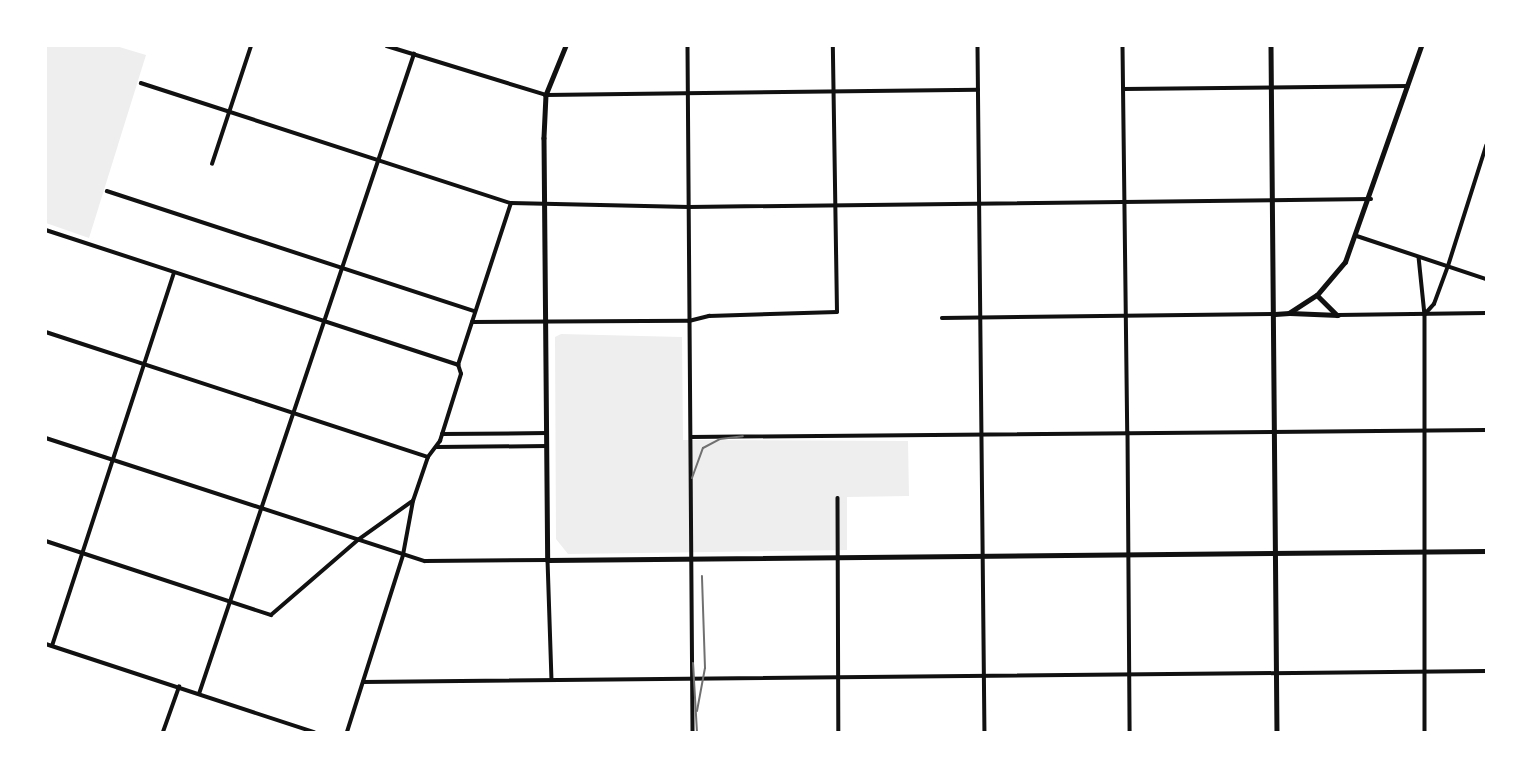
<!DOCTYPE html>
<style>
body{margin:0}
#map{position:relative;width:1532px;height:778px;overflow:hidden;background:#fff;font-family:"Alegreya Sans",sans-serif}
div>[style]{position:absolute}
.green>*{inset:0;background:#eee}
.minor>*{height:3.5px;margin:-1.75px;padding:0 1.75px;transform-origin:1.75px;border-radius:1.75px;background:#111}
.tertiary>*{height:3.5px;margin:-1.75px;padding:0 1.75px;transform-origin:1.75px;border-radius:1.75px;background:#111}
.secondary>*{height:4.5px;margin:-2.25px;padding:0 2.25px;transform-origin:2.25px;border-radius:2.25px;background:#111}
.tram>*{height:2px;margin:-1px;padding:0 1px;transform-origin:1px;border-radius:1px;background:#707070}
.rail>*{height:2px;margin:-1px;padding:0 1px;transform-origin:1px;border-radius:1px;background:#707070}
span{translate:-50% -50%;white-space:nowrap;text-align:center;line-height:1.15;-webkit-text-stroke:7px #fff;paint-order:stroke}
.frame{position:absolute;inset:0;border:47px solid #fff;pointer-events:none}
</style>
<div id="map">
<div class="green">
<div style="clip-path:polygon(47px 46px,116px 46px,146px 55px,89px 238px,46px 223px)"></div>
<div style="clip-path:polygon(561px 334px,682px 337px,683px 440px,908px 441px,909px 496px,847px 497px,847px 550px,568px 554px,556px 539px,555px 337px)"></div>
</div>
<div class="minor">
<div style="left:387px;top:46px;width:166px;rotate:17.1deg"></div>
<div style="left:546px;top:95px;width:432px;rotate:-0.7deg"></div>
<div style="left:688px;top:46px;width:686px;rotate:89.58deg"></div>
<div style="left:141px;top:83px;width:389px;rotate:18deg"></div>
<div style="left:511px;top:203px;width:178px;rotate:1.3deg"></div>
<div style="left:689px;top:207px;width:682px;rotate:-0.67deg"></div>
<div style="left:1124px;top:89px;width:284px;rotate:-0.6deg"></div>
<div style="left:212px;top:164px;width:124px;rotate:-71.7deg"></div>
<div style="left:107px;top:191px;width:387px;rotate:18.1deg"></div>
<div style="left:46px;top:230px;width:434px;rotate:18.1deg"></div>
<div style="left:1419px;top:257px;width:58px;rotate:84.1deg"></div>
<div style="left:1425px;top:315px;width:417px;rotate:90deg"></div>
<div style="left:1425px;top:314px;width:13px;rotate:-48deg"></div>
<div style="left:1434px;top:304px;width:40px;rotate:-69.8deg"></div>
<div style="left:1448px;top:266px;width:126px;rotate:-72.4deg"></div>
<div style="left:1338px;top:315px;width:148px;rotate:-0.8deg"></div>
<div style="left:942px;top:318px;width:333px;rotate:-0.7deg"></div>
<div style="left:472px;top:322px;width:217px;rotate:-0.3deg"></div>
<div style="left:689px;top:321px;width:21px;rotate:-14deg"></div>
<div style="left:709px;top:316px;width:128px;rotate:-1.8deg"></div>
<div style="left:837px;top:312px;width:266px;rotate:-90.9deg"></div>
<div style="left:46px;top:332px;width:402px;rotate:18.1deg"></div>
<div style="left:1128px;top:432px;width:300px;rotate:89.6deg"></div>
<div style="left:442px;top:434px;width:105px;rotate:-0.5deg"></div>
<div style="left:691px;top:437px;width:795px;rotate:-0.5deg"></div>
<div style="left:46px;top:438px;width:398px;rotate:18deg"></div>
<div style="left:425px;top:561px;width:123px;rotate:-0.5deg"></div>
<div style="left:548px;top:560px;width:118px;rotate:88.1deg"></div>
<div style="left:437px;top:447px;width:110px;rotate:-0.5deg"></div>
<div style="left:838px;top:498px;width:234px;rotate:89.8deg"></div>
<div style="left:46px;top:541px;width:237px;rotate:18.2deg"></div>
<div style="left:271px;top:615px;width:115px;rotate:-40.8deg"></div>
<div style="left:358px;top:540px;width:65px;rotate:-35.6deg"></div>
<div style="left:52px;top:646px;width:392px;rotate:-71.9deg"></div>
<div style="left:363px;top:682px;width:1123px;rotate:-0.56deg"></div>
<div style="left:199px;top:694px;width:675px;rotate:-71.43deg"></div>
<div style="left:163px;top:732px;width:48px;rotate:-70.4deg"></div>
<div style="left:347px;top:732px;width:186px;rotate:-72.4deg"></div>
<div style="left:403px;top:555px;width:55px;rotate:-79.5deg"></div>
<div style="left:413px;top:501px;width:46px;rotate:-71.2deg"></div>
<div style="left:428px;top:457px;width:20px;rotate:-53deg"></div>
<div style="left:440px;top:441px;width:70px;rotate:-72.6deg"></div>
<div style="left:461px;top:374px;width:9px;rotate:-108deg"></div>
<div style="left:458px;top:365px;width:170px;rotate:-71.9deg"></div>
</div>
<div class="tertiary">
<div style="left:978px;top:46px;width:686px;rotate:89.42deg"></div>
<div style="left:1123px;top:46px;width:386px;rotate:89.3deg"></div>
<div style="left:1357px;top:236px;width:136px;rotate:18.4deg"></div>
<div style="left:46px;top:644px;width:282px;rotate:18.2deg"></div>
</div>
<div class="secondary">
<div style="left:566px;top:46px;width:53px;rotate:112.2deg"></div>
<div style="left:546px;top:95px;width:43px;rotate:92.7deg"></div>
<div style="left:544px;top:138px;width:422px;rotate:89.5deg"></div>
<div style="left:548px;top:560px;width:938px;rotate:-0.55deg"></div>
<div style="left:1271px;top:46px;width:686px;rotate:89.5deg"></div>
<div style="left:1317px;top:295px;width:28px;rotate:45deg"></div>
<div style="left:1290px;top:313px;width:48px;rotate:2.4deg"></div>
<div style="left:1275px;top:314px;width:14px;rotate:-4deg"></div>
<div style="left:1289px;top:313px;width:33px;rotate:-33deg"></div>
<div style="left:1317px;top:295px;width:43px;rotate:-49.7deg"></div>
<div style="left:1345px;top:262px;width:229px;rotate:-70.6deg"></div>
</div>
<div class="tram">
<div style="left:692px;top:478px;width:32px;rotate:-70deg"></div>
<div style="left:703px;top:448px;width:19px;rotate:-28deg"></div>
<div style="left:720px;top:439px;width:23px;rotate:-7deg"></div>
</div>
<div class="rail">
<div style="left:693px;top:663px;width:69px;rotate:86.7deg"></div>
<div style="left:697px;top:711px;width:44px;rotate:-79.5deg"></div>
<div style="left:705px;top:668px;width:92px;rotate:-91.9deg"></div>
</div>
<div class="frame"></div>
</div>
